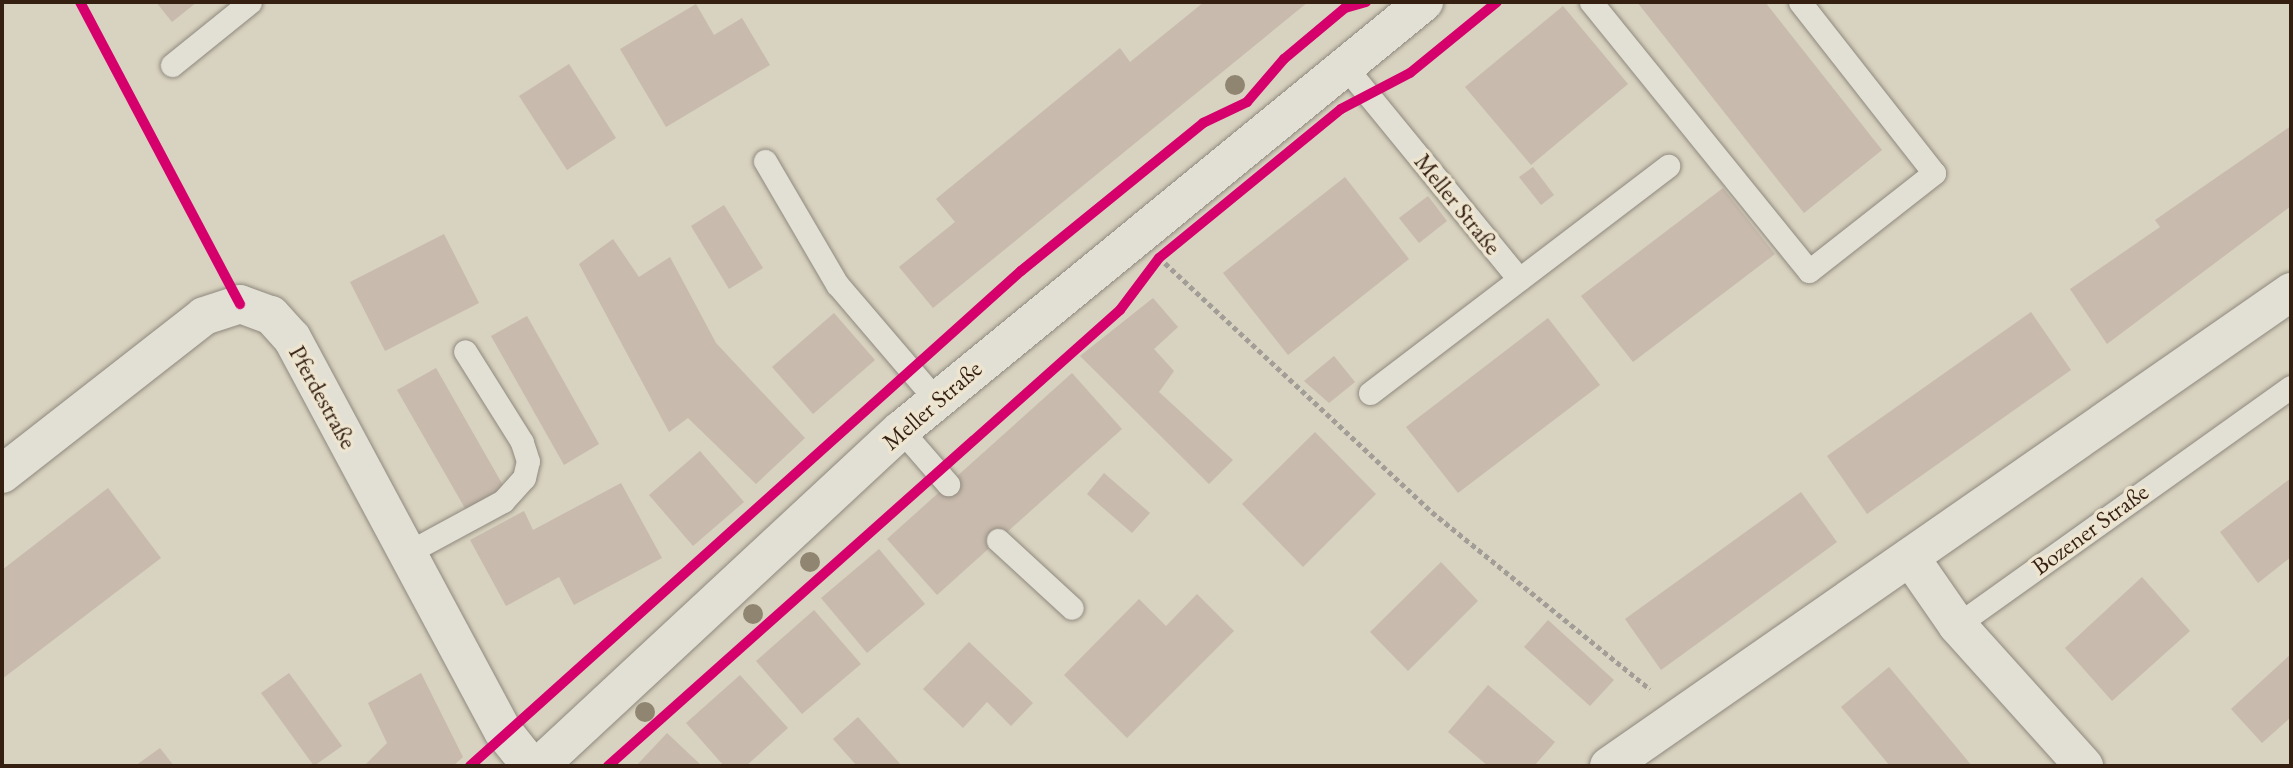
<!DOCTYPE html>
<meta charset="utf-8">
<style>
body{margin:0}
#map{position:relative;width:2293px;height:768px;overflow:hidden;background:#d8d2c0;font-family:"EB Garamond",serif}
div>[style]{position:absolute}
.building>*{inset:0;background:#c8baad}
.path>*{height:4.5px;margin-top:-2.25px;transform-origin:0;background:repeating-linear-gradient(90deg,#a29d96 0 5px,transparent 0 8.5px)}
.roads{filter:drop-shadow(0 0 2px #8f897d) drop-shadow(0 0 2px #8f897d)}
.lane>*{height:23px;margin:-11.5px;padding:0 11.5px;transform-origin:11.5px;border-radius:11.5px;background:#e2dfd5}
.street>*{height:38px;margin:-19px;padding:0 19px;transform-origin:19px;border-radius:19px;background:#e2dfd5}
.cycleway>*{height:10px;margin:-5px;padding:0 5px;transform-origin:5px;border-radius:5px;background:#d6006c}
.trees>*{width:20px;height:20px;margin:-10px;border-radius:50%;background:#908570}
span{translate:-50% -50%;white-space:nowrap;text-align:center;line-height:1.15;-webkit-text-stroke:7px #ede5d0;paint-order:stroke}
.street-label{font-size:24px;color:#351f11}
.frame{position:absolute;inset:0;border:4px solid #351f11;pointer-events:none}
</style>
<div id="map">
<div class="building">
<div style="clip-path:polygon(156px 2px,197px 2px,172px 22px)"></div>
<div style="clip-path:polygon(1204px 2px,1308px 2px,933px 308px,899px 267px,955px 222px,936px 199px,1120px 48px,1130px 62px)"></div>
<div style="clip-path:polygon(1637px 2px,1765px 2px,1882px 150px,1804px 213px)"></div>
<div style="clip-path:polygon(696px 4px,714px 35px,742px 18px,770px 65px,666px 127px,620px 49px)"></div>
<div style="clip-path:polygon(1563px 6px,1628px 84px,1531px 165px,1465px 87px)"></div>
<div style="clip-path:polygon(569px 64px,616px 138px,567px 170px,519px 96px)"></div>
<div style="clip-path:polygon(2291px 126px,2291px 206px,2107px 344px,2070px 289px,2160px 227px,2155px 220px)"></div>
<div style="clip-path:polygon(1533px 167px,1554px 195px,1541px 205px,1519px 177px)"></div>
<div style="clip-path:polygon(1345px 177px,1409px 259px,1288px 355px,1223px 273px)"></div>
<div style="clip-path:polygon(1723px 188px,1775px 254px,1633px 362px,1581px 296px)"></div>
<div style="clip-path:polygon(1428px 196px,1447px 221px,1419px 243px,1399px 218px)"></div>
<div style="clip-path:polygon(724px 205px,763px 268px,729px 289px,691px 226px)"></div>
<div style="clip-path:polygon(444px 234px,479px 303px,385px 351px,350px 282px)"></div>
<div style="clip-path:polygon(613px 239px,639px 277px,670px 257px,716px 343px,805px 438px,756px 484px,688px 418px,669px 432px,579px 264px)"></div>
<div style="clip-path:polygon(1153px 298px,1178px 327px,1154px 349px,1174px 371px,1159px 392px,1233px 460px,1209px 484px,1080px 356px)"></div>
<div style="clip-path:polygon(2031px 312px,2071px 370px,1867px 514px,1827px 456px)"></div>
<div style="clip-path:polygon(834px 313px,875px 360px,813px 414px,772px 367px)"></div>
<div style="clip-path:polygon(527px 316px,599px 444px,564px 465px,491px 336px)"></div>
<div style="clip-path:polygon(1548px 318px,1600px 385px,1458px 493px,1406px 427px)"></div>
<div style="clip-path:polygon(1334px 356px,1355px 382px,1329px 403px,1304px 381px)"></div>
<div style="clip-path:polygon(436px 368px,504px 487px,466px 510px,397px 390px)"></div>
<div style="clip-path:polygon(1072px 373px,1122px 429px,937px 595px,887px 539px)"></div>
<div style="clip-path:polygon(1315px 432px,1376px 494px,1303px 567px,1242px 504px)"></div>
<div style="clip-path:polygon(700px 451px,744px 502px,693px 546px,649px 495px)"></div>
<div style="clip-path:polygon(1104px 473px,1150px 513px,1132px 533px,1087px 494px)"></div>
<div style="clip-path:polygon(2291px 478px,2291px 557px,2258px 583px,2220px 532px)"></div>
<div style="clip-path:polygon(621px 483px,662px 558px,574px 605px,559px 577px,506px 606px,470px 540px,524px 511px,533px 530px)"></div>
<div style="clip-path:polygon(108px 488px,161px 558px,2px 679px,2px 570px)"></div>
<div style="clip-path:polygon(1801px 492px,1837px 542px,1661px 670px,1625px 619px)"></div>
<div style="clip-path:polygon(879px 549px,925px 604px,867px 653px,821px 598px)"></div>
<div style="clip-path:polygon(1441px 562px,1478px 601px,1408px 671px,1370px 632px)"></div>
<div style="clip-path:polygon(2142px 577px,2190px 631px,2112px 701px,2065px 648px)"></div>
<div style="clip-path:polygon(1197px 594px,1234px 631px,1127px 738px,1064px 675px,1139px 599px,1166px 626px)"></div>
<div style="clip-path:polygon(814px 610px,861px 664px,802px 714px,756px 661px)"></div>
<div style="clip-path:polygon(1548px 620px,1614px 680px,1590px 706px,1524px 647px)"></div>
<div style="clip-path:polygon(969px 642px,1033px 703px,1011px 726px,987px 702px,963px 728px,923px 689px)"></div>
<div style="clip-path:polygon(2291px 654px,2291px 717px,2262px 743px,2231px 709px)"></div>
<div style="clip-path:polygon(1889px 667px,1958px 749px,1972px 766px,1890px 766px,1841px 707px)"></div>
<div style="clip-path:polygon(289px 673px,342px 746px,314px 766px,261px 693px)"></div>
<div style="clip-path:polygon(421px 673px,463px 757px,453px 766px,364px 766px,387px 743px,368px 703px)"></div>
<div style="clip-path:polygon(740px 675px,788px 728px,746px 766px,724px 766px,686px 723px)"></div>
<div style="clip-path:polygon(1488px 685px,1555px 742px,1534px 766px,1488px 766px,1448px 732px)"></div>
<div style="clip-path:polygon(858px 717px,902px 766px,857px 766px,833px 739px)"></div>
<div style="clip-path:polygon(667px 733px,702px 766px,636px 766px)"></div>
<div style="clip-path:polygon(160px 748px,174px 766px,135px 766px)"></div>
</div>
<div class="path">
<div style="left:1165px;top:263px;width:365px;rotate:43deg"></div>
<div style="left:1432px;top:512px;width:281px;rotate:39.1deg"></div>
</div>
<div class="roads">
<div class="lane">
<div style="left:1591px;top:2px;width:346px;rotate:51deg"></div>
<div style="left:1809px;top:271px;width:159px;rotate:-38.1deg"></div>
<div style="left:1934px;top:173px;width:217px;rotate:-128.1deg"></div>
<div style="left:1343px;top:64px;width:278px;rotate:50.7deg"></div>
<div style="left:172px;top:65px;width:100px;rotate:-38.9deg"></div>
<div style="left:765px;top:161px;width:143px;rotate:59.7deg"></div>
<div style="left:837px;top:284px;width:153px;rotate:49.5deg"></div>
<div style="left:1370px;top:393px;width:375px;rotate:-37.3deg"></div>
<div style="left:901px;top:430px;width:72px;rotate:49deg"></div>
<div style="left:998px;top:540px;width:100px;rotate:42.6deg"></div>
<div style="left:407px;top:553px;width:109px;rotate:-28.4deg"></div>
<div style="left:503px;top:501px;width:31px;rotate:-48deg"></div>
<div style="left:524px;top:478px;width:17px;rotate:-77deg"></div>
<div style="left:528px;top:461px;width:20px;rotate:-108deg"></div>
<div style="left:522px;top:442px;width:107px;rotate:-122.1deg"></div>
<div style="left:1957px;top:625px;width:410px;rotate:-35.5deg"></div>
</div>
<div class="street">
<div style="left:2px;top:474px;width:256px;rotate:-38deg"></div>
<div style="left:204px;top:316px;width:38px;rotate:-18deg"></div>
<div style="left:240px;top:304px;width:33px;rotate:20deg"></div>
<div style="left:271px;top:315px;width:31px;rotate:48deg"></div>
<div style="left:292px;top:338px;width:446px;rotate:61.8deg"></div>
<div style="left:503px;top:731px;width:45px;rotate:51.3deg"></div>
<div style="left:1910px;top:557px;width:83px;rotate:55.3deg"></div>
<div style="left:1957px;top:625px;width:190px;rotate:48deg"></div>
<div style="left:539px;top:766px;width:494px;rotate:-42.9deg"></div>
<div style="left:901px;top:430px;width:676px;rotate:-39.3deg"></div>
<div style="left:1609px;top:766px;width:831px;rotate:-34.8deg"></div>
</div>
</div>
<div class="cycleway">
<div style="left:80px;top:2px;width:342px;rotate:62.1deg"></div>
<div style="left:470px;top:766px;width:741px;rotate:-41.94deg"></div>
<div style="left:1021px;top:271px;width:235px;rotate:-39.1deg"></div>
<div style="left:1203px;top:123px;width:49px;rotate:-25.5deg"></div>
<div style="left:1247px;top:102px;width:57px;rotate:-49.3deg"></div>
<div style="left:1284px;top:59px;width:80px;rotate:-39.9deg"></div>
<div style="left:1345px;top:8px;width:22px;rotate:-16deg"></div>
<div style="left:608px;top:766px;width:686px;rotate:-41.69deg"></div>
<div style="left:1120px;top:310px;width:65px;rotate:-53.1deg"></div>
<div style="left:1159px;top:258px;width:235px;rotate:-39.3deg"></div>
<div style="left:1341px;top:109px;width:78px;rotate:-27.6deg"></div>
<div style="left:1410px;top:73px;width:112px;rotate:-39.2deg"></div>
</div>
<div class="trees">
<div style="left:1235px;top:85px"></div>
<div style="left:810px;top:562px"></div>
<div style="left:753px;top:614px"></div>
<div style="left:645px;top:712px"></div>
</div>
<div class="street-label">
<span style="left:1458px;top:204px;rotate:51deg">Meller Straße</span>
<span style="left:323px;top:397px;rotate:61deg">Pferdestraße</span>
<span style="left:932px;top:405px;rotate:-41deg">Meller Straße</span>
<span style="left:2090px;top:529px;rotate:-36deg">Bozener Straße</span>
</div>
<div class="frame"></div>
</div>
